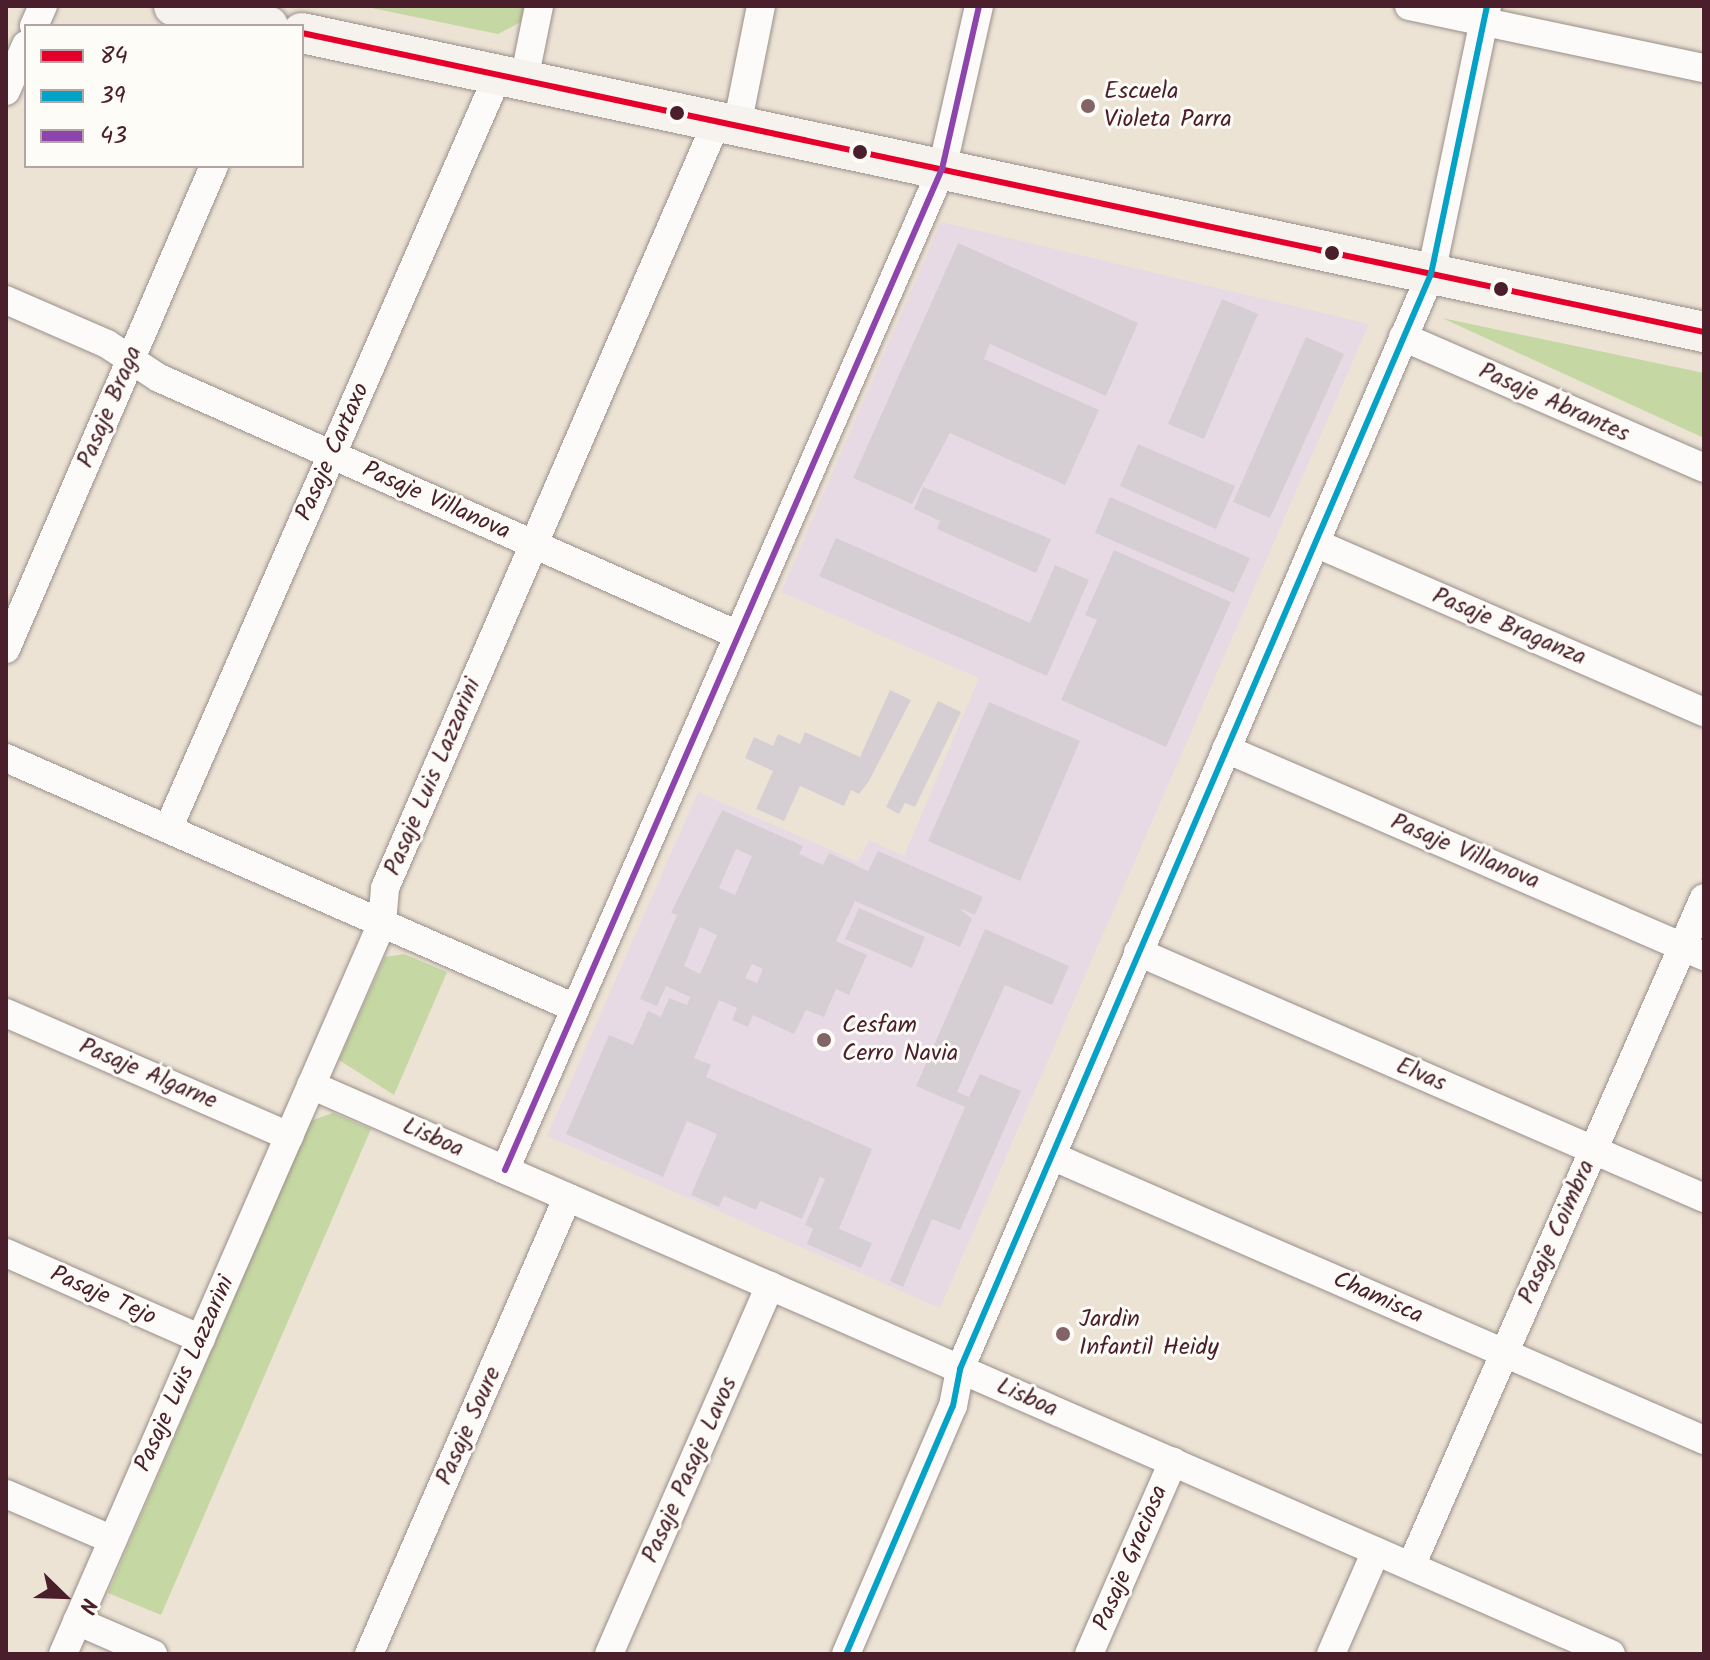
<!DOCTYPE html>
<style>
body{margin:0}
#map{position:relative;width:1710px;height:1660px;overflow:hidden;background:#ece3d5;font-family:Kalam,sans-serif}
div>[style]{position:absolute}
.built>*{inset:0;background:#e8dae4}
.green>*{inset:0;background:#c5d7a2}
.building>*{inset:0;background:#d5cfd4}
.roads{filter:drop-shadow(0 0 2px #9a8f8a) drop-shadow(0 0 2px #9a8f8a)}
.minor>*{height:28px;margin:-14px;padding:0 14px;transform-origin:14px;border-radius:14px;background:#fcfbf9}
.secondary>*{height:40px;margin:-20px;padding:0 20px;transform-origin:20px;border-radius:20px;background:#f6f2ee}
.bus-1>*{height:6px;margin:-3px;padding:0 3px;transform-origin:3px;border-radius:3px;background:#e4002b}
.bus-2>*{height:6px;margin:-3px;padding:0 3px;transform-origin:3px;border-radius:3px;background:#04a2c6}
.bus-3>*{height:6px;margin:-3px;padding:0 3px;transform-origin:3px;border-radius:3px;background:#8e44ad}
.dots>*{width:22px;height:22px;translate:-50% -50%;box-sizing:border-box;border:4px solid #fdfcf7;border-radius:50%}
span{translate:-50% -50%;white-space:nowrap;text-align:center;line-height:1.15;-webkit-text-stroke:6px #fdfcf7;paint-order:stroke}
.poi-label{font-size:24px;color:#4a1f2b}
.left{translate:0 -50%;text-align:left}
.street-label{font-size:24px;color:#4a1f2b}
.frame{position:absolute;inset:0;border:8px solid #4a1f2b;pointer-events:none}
.legend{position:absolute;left:24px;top:24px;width:280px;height:144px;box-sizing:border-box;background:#fdfcf7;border:2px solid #b5a4a5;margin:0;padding:10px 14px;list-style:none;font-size:24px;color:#4a1f2b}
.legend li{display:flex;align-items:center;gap:16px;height:40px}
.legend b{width:40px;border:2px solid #b5a4a5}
.north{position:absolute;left:24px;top:1556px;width:80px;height:80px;-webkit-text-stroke:6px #fdfcf7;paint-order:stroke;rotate:113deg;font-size:22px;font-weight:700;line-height:32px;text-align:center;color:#4a1f2b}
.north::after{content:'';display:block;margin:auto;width:28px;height:36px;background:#4a1f2b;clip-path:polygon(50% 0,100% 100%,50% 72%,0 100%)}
</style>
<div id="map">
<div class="built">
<div style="clip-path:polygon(941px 222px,1369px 324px,940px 1308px,547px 1136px,698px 792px,858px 862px,869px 840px,904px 856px,979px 678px,781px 592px)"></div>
</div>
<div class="green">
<div style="clip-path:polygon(362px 6px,524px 6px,521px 22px,498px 34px)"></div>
<div style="clip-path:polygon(1442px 318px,1704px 373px,1704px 438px)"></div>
<div style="clip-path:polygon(404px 954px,447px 972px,394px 1095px,339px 1060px,385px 957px)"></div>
<div style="clip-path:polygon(333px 1113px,371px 1129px,161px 1615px,108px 1593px,310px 1121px)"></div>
</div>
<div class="building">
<div style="clip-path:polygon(958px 243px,1138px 323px,1106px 396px,990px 344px,984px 359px,1099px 410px,1065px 485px,950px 433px,912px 504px,853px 478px)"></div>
<div style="clip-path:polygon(1222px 299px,1258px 314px,1204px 439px,1168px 424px)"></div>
<div style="clip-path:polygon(1306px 337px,1344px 354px,1270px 518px,1233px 502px)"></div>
<div style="clip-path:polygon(1138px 444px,1235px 486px,1216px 529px,1120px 486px)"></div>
<div style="clip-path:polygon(923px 487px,1051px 539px,1036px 573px,937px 529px,940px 521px,914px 509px)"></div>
<div style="clip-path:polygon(1110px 497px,1250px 558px,1234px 593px,1095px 533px)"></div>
<div style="clip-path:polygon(836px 538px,1030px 623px,1055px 565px,1089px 580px,1047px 676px,819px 576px)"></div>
<div style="clip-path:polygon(1114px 550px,1231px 602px,1166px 747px,1061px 700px,1097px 620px,1085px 615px)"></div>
<div style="clip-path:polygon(890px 690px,911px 700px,869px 781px,859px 794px,851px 790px,844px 806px,800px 786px,784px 821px,756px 809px,773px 771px,745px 758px,754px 737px,773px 746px,778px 734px,800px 744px,805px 732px,860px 757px)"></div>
<div style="clip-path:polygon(938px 701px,961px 712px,915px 807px,905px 803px,899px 814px,886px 807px)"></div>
<div style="clip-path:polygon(989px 702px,1080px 741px,1020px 881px,928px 841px)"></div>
<div style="clip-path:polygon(evenodd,722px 810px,803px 846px,799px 854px,823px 865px,829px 853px,868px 871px,878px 851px,983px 897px,975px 915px,959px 908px,972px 919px,960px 947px,855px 901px,836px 941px,867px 955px,849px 995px,836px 989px,824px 1017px,806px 1010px,794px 1034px,753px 1015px,748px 1027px,732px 1020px,737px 1008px,719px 1000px,694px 1058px,711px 1065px,706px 1077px,872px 1149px,839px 1229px,872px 1243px,861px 1268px,807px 1244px,813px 1229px,805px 1225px,825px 1179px,820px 1177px,802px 1219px,760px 1201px,756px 1210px,724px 1196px,719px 1207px,691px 1195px,717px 1134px,687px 1121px,663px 1177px,566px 1134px,609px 1035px,633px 1045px,648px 1011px,661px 1017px,669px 998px,687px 1005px,690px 997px,666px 986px,657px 1006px,640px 999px,677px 915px,671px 913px,722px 810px,736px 849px,752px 856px,735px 895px,719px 888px,736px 849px,722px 810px,700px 927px,717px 935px,700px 974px,684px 966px,700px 927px,722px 810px,752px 964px,763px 969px,757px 983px,745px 978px,752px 964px)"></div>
<div style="clip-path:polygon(859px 908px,925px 937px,912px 968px,845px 939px)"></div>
<div style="clip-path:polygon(985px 929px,1069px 966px,1052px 1005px,1005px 985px,957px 1092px,969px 1097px,980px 1074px,1021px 1091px,960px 1230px,932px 1219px,903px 1287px,890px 1281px,965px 1107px,916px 1086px)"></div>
</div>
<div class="roads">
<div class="minor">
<div style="left:1409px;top:6px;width:301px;rotate:11.9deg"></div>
<div style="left:34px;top:26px;width:22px;rotate:-66deg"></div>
<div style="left:524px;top:80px;width:76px;rotate:-78.5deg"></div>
<div style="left:6px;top:91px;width:50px;rotate:-66.5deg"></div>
<div style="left:737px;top:126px;width:122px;rotate:-78.7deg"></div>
<div style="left:6px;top:300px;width:110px;rotate:23.5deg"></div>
<div style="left:107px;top:344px;width:62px;rotate:33.2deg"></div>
<div style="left:159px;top:378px;width:633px;rotate:23.93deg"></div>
<div style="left:1403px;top:337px;width:328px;rotate:23.5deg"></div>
<div style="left:1315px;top:543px;width:424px;rotate:23.5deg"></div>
<div style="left:6px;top:649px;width:526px;rotate:-66.7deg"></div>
<div style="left:1226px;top:749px;width:521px;rotate:23.42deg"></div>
<div style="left:6px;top:758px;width:621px;rotate:23.72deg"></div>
<div style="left:168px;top:829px;width:823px;rotate:-66.36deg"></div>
<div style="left:1138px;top:952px;width:617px;rotate:23.49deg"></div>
<div style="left:6px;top:1013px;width:309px;rotate:23.5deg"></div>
<div style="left:311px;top:1085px;width:1419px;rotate:23.64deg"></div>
<div style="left:1052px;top:1156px;width:711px;rotate:23.54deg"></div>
<div style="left:505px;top:1170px;width:1092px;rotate:-66.42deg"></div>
<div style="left:942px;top:169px;width:167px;rotate:-77.2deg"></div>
<div style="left:6px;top:1253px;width:213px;rotate:23.8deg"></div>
<div style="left:6px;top:1494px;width:116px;rotate:23.3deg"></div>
<div style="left:1411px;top:1566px;width:729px;rotate:-66.32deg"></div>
<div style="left:77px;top:1621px;width:83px;rotate:23.5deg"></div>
<div style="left:63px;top:1654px;width:798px;rotate:-66.42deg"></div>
<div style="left:382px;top:923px;width:35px;rotate:-85deg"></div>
<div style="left:385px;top:888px;width:836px;rotate:-66.59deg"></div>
<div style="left:369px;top:1654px;width:498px;rotate:-66.5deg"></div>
<div style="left:609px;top:1654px;width:402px;rotate:-66.4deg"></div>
<div style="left:846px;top:1654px;width:270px;rotate:-66.7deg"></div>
<div style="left:953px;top:1406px;width:38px;rotate:-79deg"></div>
<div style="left:960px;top:1369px;width:1192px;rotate:-66.73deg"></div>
<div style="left:1431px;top:274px;width:274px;rotate:-78.2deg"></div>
<div style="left:1089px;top:1654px;width:210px;rotate:-66.4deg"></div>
<div style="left:1331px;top:1654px;width:112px;rotate:-66.4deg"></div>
</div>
<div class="secondary">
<div style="left:174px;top:6px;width:96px;rotate:12deg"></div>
<div style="left:302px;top:33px;width:1434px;rotate:12.04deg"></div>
</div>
</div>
<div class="bus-1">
<div style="left:302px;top:33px;width:1434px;rotate:12.04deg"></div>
</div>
<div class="bus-2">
<div style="left:846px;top:1654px;width:270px;rotate:-66.7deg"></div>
<div style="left:953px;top:1406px;width:38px;rotate:-79deg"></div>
<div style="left:960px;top:1369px;width:1192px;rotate:-66.73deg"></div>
<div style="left:1431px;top:274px;width:274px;rotate:-78.2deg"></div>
</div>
<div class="bus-3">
<div style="left:505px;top:1170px;width:1092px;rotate:-66.42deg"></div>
<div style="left:942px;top:169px;width:167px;rotate:-77.2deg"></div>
</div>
<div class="dots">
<div style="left:1088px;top:106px;background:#836466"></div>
<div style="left:677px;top:113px;background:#4a1f2b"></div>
<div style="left:860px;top:152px;background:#4a1f2b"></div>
<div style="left:1332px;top:253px;background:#4a1f2b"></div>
<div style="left:1501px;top:289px;background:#4a1f2b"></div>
<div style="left:824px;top:1040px;background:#836466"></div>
<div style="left:1063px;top:1334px;background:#836466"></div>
</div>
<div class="poi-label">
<span class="left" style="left:1104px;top:106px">Escuela<br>Violeta Parra</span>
<span class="left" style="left:842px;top:1040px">Cesfam<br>Cerro Navia</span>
<span class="left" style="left:1079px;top:1334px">Jardin<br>Infantil Heidy</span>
</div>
<div class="street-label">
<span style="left:1554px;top:403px;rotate:24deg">Pasaje Abrantes</span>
<span style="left:110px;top:407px;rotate:-67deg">Pasaje Braga</span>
<span style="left:333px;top:452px;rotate:-66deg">Pasaje Cartaxo</span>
<span style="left:436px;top:501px;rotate:24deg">Pasaje Villanova</span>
<span style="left:1509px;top:627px;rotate:23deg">Pasaje Braganza</span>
<span style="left:433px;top:777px;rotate:-67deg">Pasaje Luis Lazzarini</span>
<span style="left:1465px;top:852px;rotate:23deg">Pasaje Villanova</span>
<span style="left:148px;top:1074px;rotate:23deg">Pasaje Algarne</span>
<span style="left:1421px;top:1075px;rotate:23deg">Elvas</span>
<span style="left:433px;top:1138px;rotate:24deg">Lisboa</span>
<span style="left:1557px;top:1232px;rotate:-66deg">Pasaje Coimbra</span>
<span style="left:103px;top:1296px;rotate:24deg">Pasaje Tejo</span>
<span style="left:1378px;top:1298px;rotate:24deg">Chamisca</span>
<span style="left:185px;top:1374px;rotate:-66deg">Pasaje Luis Lazzarini</span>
<span style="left:1027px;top:1398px;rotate:24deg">Lisboa</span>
<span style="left:469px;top:1426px;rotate:-66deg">Pasaje Soure</span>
<span style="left:690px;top:1470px;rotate:-66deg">Pasaje Pasaje Lavos</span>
<span style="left:1131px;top:1558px;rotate:-67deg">Pasaje Graciosa</span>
</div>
<div class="frame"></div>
<ul class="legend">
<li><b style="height:10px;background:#e4002b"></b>84</li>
<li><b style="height:10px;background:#04a2c6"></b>39</li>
<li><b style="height:10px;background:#8e44ad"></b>43</li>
</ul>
<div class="north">N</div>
</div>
